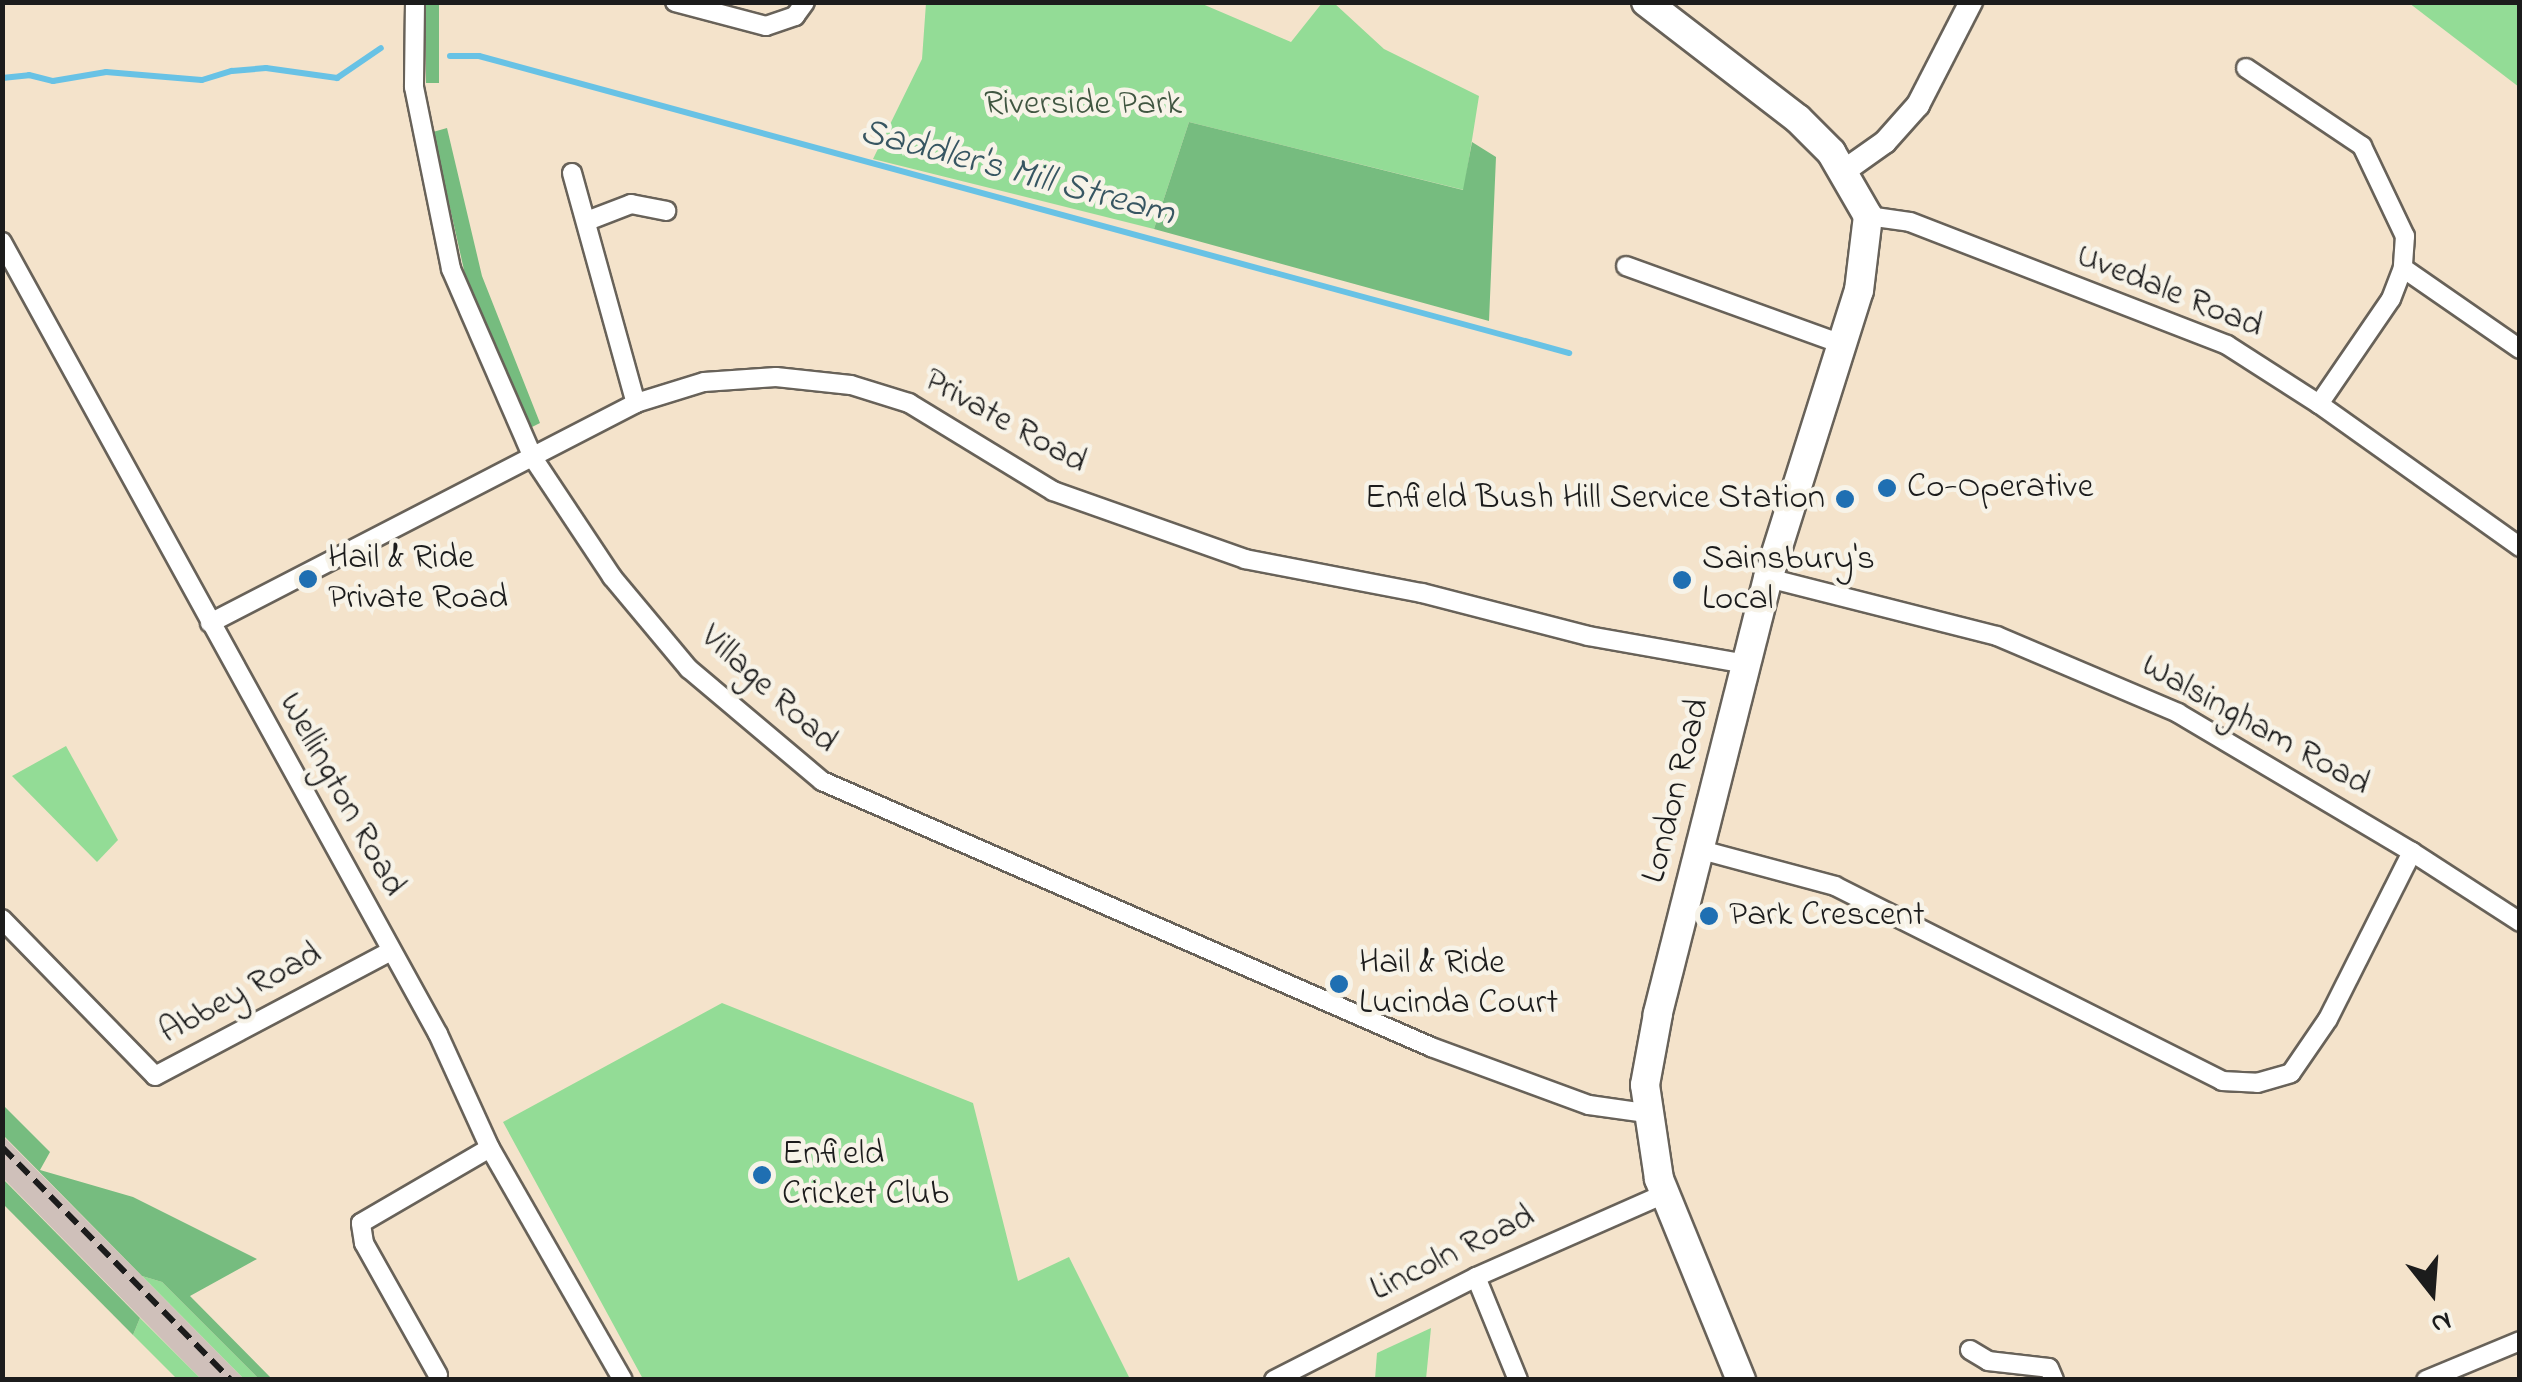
<!DOCTYPE html>
<html>
<head>
<meta charset="utf-8">
<style>
  body { margin:0 }
  #map { position:relative; width:2522px; height:1382px; overflow:hidden; background:#f4e3cb; font-family:"Indie Flower",sans-serif }
  div>[style] { position:absolute }
  .industrial>* { inset:0; background:#cfc0ba }
  .green>* { inset:0; background:#93dc96 }
  .forest>* { inset:0; background:#76bc7f; transform-origin:0 0 }
  .stream>* { height:6px; margin:-3px; padding:0 3px; transform-origin:3px; border-radius:3px; background:#68c2e5 }
  .roads { filter:drop-shadow(2px 0 #686259) drop-shadow(-2px 0 #686259) drop-shadow(0 2px #686259) drop-shadow(0 -2px #686259) }
  .minor>* { height:18px; margin:-9px; padding:0 9px; transform-origin:9px; border-radius:9px; background:#fff }
  .tertiary>* { height:22px; margin:-11px; padding:0 11px; transform-origin:11px; border-radius:11px; background:#fff }
  .primary>* { height:28px; margin:-14px; padding:0 14px; transform-origin:14px; border-radius:14px; background:#fff }
  .rail>* { height:6px; margin-top:-3px; transform-origin:0; background:repeating-linear-gradient(90deg,#1c1c1c 0 15px,transparent 0 23px) }
  .dots>* { width:28px; height:28px; translate:-50% -50%; box-sizing:border-box; border:5px solid #f7f3e8; border-radius:50% }
  span { translate:-50% -50%; white-space:nowrap; text-align:center; line-height:1.15; -webkit-text-stroke:9px #f7f3e8; paint-order:stroke }
  .park-label { font-size:35px; color:#405641 }
  .street-label { font-size:35px; color:#1c1c1c }
  .poi-label { font-size:35px; color:#1c1c1c }
  .left { translate:0 -50%; text-align:left }
  .right { translate:-100% -50%; text-align:right }
  .water-label { font-size:38px; color:#375662; font-style:italic }
  .frame { position:absolute; inset:0; border:5px solid #1c1c1c; pointer-events:none }
  .north { position:absolute; left:2382px; top:1242px; width:100px; height:100px; -webkit-text-stroke:8px #f7f3e8; paint-order:stroke; rotate:163deg; font-size:28px; font-weight:700; line-height:40px; text-align:center; color:#1c1c1c }
  .north::after { content:''; display:block; margin:auto; width:35px; height:45px; background:#1c1c1c; clip-path:polygon(50% 0,100% 100%,50% 72%,0 100%) }
</style>
</head>
<body>
<div id="map">
  <div class="industrial">
    <i style="clip-path:polygon(2px 1135px,244px 1379px,201px 1379px,3px 1178px)"></i>
  </div>
  <div class="green">
    <i style="clip-path:polygon(926px 3px,1200px 3px,1291px 42px,1322px 3px,1334px 3px,1384px 49px,1479px 96px,1464px 190px,1189px 122px,1154px 229px,873px 159px,922px 59px)"></i>
    <i style="clip-path:polygon(2409px 3px,2519px 3px,2519px 87px)"></i>
    <i style="clip-path:polygon(66px 746px,118px 840px,97px 862px,12px 776px)"></i>
    <i style="clip-path:polygon(722px 1003px,973px 1103px,1018px 1281px,1069px 1257px,1130px 1379px,643px 1379px,503px 1122px)"></i>
    <i style="clip-path:polygon(142px 1276px,162px 1282px,259px 1379px,244px 1379px)"></i>
    <i style="clip-path:polygon(140px 1318px,201px 1379px,177px 1379px,133px 1335px)"></i>
    <i style="clip-path:polygon(1431px 1328px,1426px 1379px,1375px 1379px,1377px 1353px)"></i>
  </div>
  <div class="forest">
    <i style="left:426px;top:3px;width:13px;height:80px"></i>
    <i style="clip-path:polygon(1189px 122px,1463px 190px,1472px 142px,1496px 157px,1489px 321px,1154px 229px)"></i>
    <i style="clip-path:polygon(447px 128px,482px 276px,540px 423px,526px 430px,466px 279px,433px 132px)"></i>
    <i style="clip-path:polygon(2px 1104px,50px 1152px,40px 1170px,133px 1197px,257px 1259px,190px 1296px,272px 1379px,259px 1379px,162px 1282px,142px 1276px,3px 1135px)"></i>
    <i style="clip-path:polygon(2px 1178px,140px 1318px,133px 1335px,3px 1204px)"></i>
  </div>
  <div class="stream">
    <i style="left:450px;top:56px;width:29px"></i>
    <i style="left:479px;top:56px;width:1130px;rotate:15.24deg"></i>
    <i style="left:2px;top:78px;width:27px;rotate:-6deg"></i>
    <i style="left:29px;top:75px;width:25px;rotate:14deg"></i>
    <i style="left:53px;top:81px;width:54px;rotate:-9.6deg"></i>
    <i style="left:106px;top:72px;width:96px;rotate:4.8deg"></i>
    <i style="left:202px;top:80px;width:31px;rotate:-17deg"></i>
    <i style="left:232px;top:71px;width:34px;rotate:-5deg"></i>
    <i style="left:266px;top:68px;width:72px;rotate:8deg"></i>
    <i style="left:337px;top:78px;width:53px;rotate:-34.3deg"></i>
  </div>
  <div class="roads">
    <div class="minor">
      <i style="left:415px;top:2px;width:85px;rotate:90.7deg"></i>
      <i style="left:414px;top:87px;width:186px;rotate:78.5deg"></i>
      <i style="left:451px;top:269px;width:206px;rotate:66.5deg"></i>
      <i style="left:533px;top:458px;width:143px;rotate:56.4deg"></i>
      <i style="left:612px;top:577px;width:120px;rotate:50.1deg"></i>
      <i style="left:689px;top:669px;width:174px;rotate:40.1deg"></i>
      <i style="left:822px;top:781px;width:665px;rotate:23.59deg"></i>
      <i style="left:1431px;top:1047px;width:168px;rotate:20.2deg"></i>
      <i style="left:1589px;top:1105px;width:58px;rotate:8deg"></i>
      <i style="left:675px;top:2px;width:94px;rotate:14.8deg"></i>
      <i style="left:766px;top:26px;width:31px;rotate:-19deg"></i>
      <i style="left:795px;top:16px;width:17px;rotate:-54deg"></i>
      <i style="left:2246px;top:68px;width:140px;rotate:33.9deg"></i>
      <i style="left:2362px;top:146px;width:100px;rotate:64.5deg"></i>
      <i style="left:2405px;top:236px;width:32px;rotate:94deg"></i>
      <i style="left:572px;top:173px;width:239px;rotate:74.5deg"></i>
      <i style="left:1868px;top:216px;width:42px;rotate:8.1deg"></i>
      <i style="left:1910px;top:222px;width:340px;rotate:21.2deg"></i>
      <i style="left:2227px;top:345px;width:109px;rotate:32.7deg"></i>
      <i style="left:2319px;top:404px;width:247px;rotate:35.4deg"></i>
      <i style="left:587px;top:221px;width:47px;rotate:-21.1deg"></i>
      <i style="left:631px;top:204px;width:36px;rotate:11deg"></i>
      <i style="left:2px;top:242px;width:904px;rotate:61.17deg"></i>
      <i style="left:438px;top:1034px;width:125px;rotate:65.5deg"></i>
      <i style="left:490px;top:1148px;width:267px;rotate:60.2deg"></i>
      <i style="left:1626px;top:266px;width:229px;rotate:19.9deg"></i>
      <i style="left:2319px;top:404px;width:127px;rotate:-55.6deg"></i>
      <i style="left:2391px;top:299px;width:33px;rotate:-69deg"></i>
      <i style="left:2403px;top:268px;width:142px;rotate:34.7deg"></i>
      <i style="left:1768px;top:578px;width:236px;rotate:14.2deg"></i>
      <i style="left:1997px;top:636px;width:197px;rotate:23deg"></i>
      <i style="left:2178px;top:713px;width:272px;rotate:30.7deg"></i>
      <i style="left:2412px;top:852px;width:129px;rotate:32.9deg"></i>
      <i style="left:210px;top:623px;width:479px;rotate:-27.3deg"></i>
      <i style="left:636px;top:403px;width:71px;rotate:-17.2deg"></i>
      <i style="left:704px;top:382px;width:72px;rotate:-4deg"></i>
      <i style="left:776px;top:377px;width:75px;rotate:6.1deg"></i>
      <i style="left:851px;top:385px;width:61px;rotate:17.2deg"></i>
      <i style="left:909px;top:403px;width:169px;rotate:31.4deg"></i>
      <i style="left:1053px;top:491px;width:204px;rotate:19.5deg"></i>
      <i style="left:1245px;top:559px;width:180px;rotate:10.9deg"></i>
      <i style="left:1422px;top:593px;width:171px;rotate:14.5deg"></i>
      <i style="left:1588px;top:636px;width:161px;rotate:10deg"></i>
      <i style="left:1701px;top:850px;width:139px;rotate:15deg"></i>
      <i style="left:1835px;top:886px;width:433px;rotate:26.7deg"></i>
      <i style="left:2222px;top:1081px;width:35px;rotate:3deg"></i>
      <i style="left:2257px;top:1083px;width:35px;rotate:-16deg"></i>
      <i style="left:2291px;top:1073px;width:65px;rotate:-55.6deg"></i>
      <i style="left:2328px;top:1019px;width:187px;rotate:-63.3deg"></i>
      <i style="left:2px;top:919px;width:219px;rotate:45.7deg"></i>
      <i style="left:155px;top:1076px;width:267px;rotate:-27.9deg"></i>
      <i style="left:1476px;top:1277px;width:111px;rotate:67.8deg"></i>
      <i style="left:1970px;top:1350px;width:21px;rotate:31deg"></i>
      <i style="left:1988px;top:1361px;width:61px;rotate:6.5deg"></i>
      <i style="left:2049px;top:1368px;width:13px;rotate:67deg"></i>
      <i style="left:438px;top:1375px;width:151px;rotate:-119.3deg"></i>
      <i style="left:364px;top:1243px;width:20px;rotate:-99deg"></i>
      <i style="left:361px;top:1223px;width:149px;rotate:-30.2deg"></i>
      <i style="left:1274px;top:1380px;width:227px;rotate:-27deg"></i>
      <i style="left:1476px;top:1277px;width:206px;rotate:-23.8deg"></i>
      <i style="left:2426px;top:1380px;width:102px;rotate:-22.5deg"></i>
    </div>
    <div class="tertiary">
      <i style="left:1844px;top:171px;width:50px;rotate:-35.3deg"></i>
      <i style="left:1885px;top:142px;width:50px;rotate:-48.3deg"></i>
      <i style="left:1918px;top:105px;width:116px;rotate:-62.8deg"></i>
    </div>
    <div class="primary">
      <i style="left:1646px;top:2px;width:192px;rotate:37.6deg"></i>
      <i style="left:1798px;top:119px;width:47px;rotate:45deg"></i>
      <i style="left:1831px;top:152px;width:74px;rotate:60deg"></i>
      <i style="left:1868px;top:216px;width:75px;rotate:96.9deg"></i>
      <i style="left:1859px;top:290px;width:302px;rotate:107.5deg"></i>
      <i style="left:1768px;top:578px;width:450px;rotate:104.2deg"></i>
      <i style="left:1658px;top:1014px;width:72px;rotate:100.4deg"></i>
      <i style="left:1645px;top:1085px;width:95px;rotate:81.5deg"></i>
      <i style="left:1659px;top:1179px;width:217px;rotate:67.8deg"></i>
    </div>
  </div>
  <div class="rail">
    <i style="left:2px;top:1147px;width:327px;rotate:45.5deg"></i>
  </div>
  <div class="dots">
    <i style="left:1887px;top:488px;background:#1f6fb2"></i>
    <i style="left:1845px;top:499px;background:#1f6fb2"></i>
    <i style="left:308px;top:579px;background:#1f6fb2"></i>
    <i style="left:1682px;top:580px;background:#1f6fb2"></i>
    <i style="left:1709px;top:916px;background:#1f6fb2"></i>
    <i style="left:1339px;top:984px;background:#1f6fb2"></i>
    <i style="left:762px;top:1175px;background:#1f6fb2"></i>
  </div>
  <div class="park-label">
    <span style="left:1083px;top:105px">Riverside Park</span>
  </div>
  <div class="street-label">
    <span style="left:2169px;top:292px;rotate:22deg">Uvedale Road</span>
    <span style="left:1005px;top:422px;rotate:29deg">Private Road</span>
    <span style="left:768px;top:690px;rotate:42deg">Village Road</span>
    <span style="left:2255px;top:726px;rotate:29deg">Walsingham Road</span>
    <span style="left:1677px;top:791px;rotate:-76deg">London Road</span>
    <span style="left:341px;top:795px;rotate:61deg">Wellington Road</span>
    <span style="left:241px;top:994px;rotate:-28deg">Abbey Road</span>
    <span style="left:1453px;top:1254px;rotate:-26deg">Lincoln Road</span>
  </div>
  <div class="poi-label">
    <span class="left" style="left:1907px;top:488px">Co-Operative</span>
    <span class="right" style="left:1825px;top:499px">Enfield Bush Hill Service Station</span>
    <span class="left" style="left:328px;top:579px">Hail &amp; Ride<br>Private Road</span>
    <span class="left" style="left:1702px;top:580px">Sainsbury's<br>Local</span>
    <span class="left" style="left:1729px;top:916px">Park Crescent</span>
    <span class="left" style="left:1359px;top:984px">Hail &amp; Ride<br>Lucinda Court</span>
    <span class="left" style="left:782px;top:1175px">Enfield<br>Cricket Club</span>
  </div>
  <div class="water-label">
    <span style="left:1017px;top:174px;rotate:15deg">Saddler's Mill Stream</span>
  </div>
  <div class="frame"></div>
  <div class="north">N</div>
</div>
</body>
</html>
